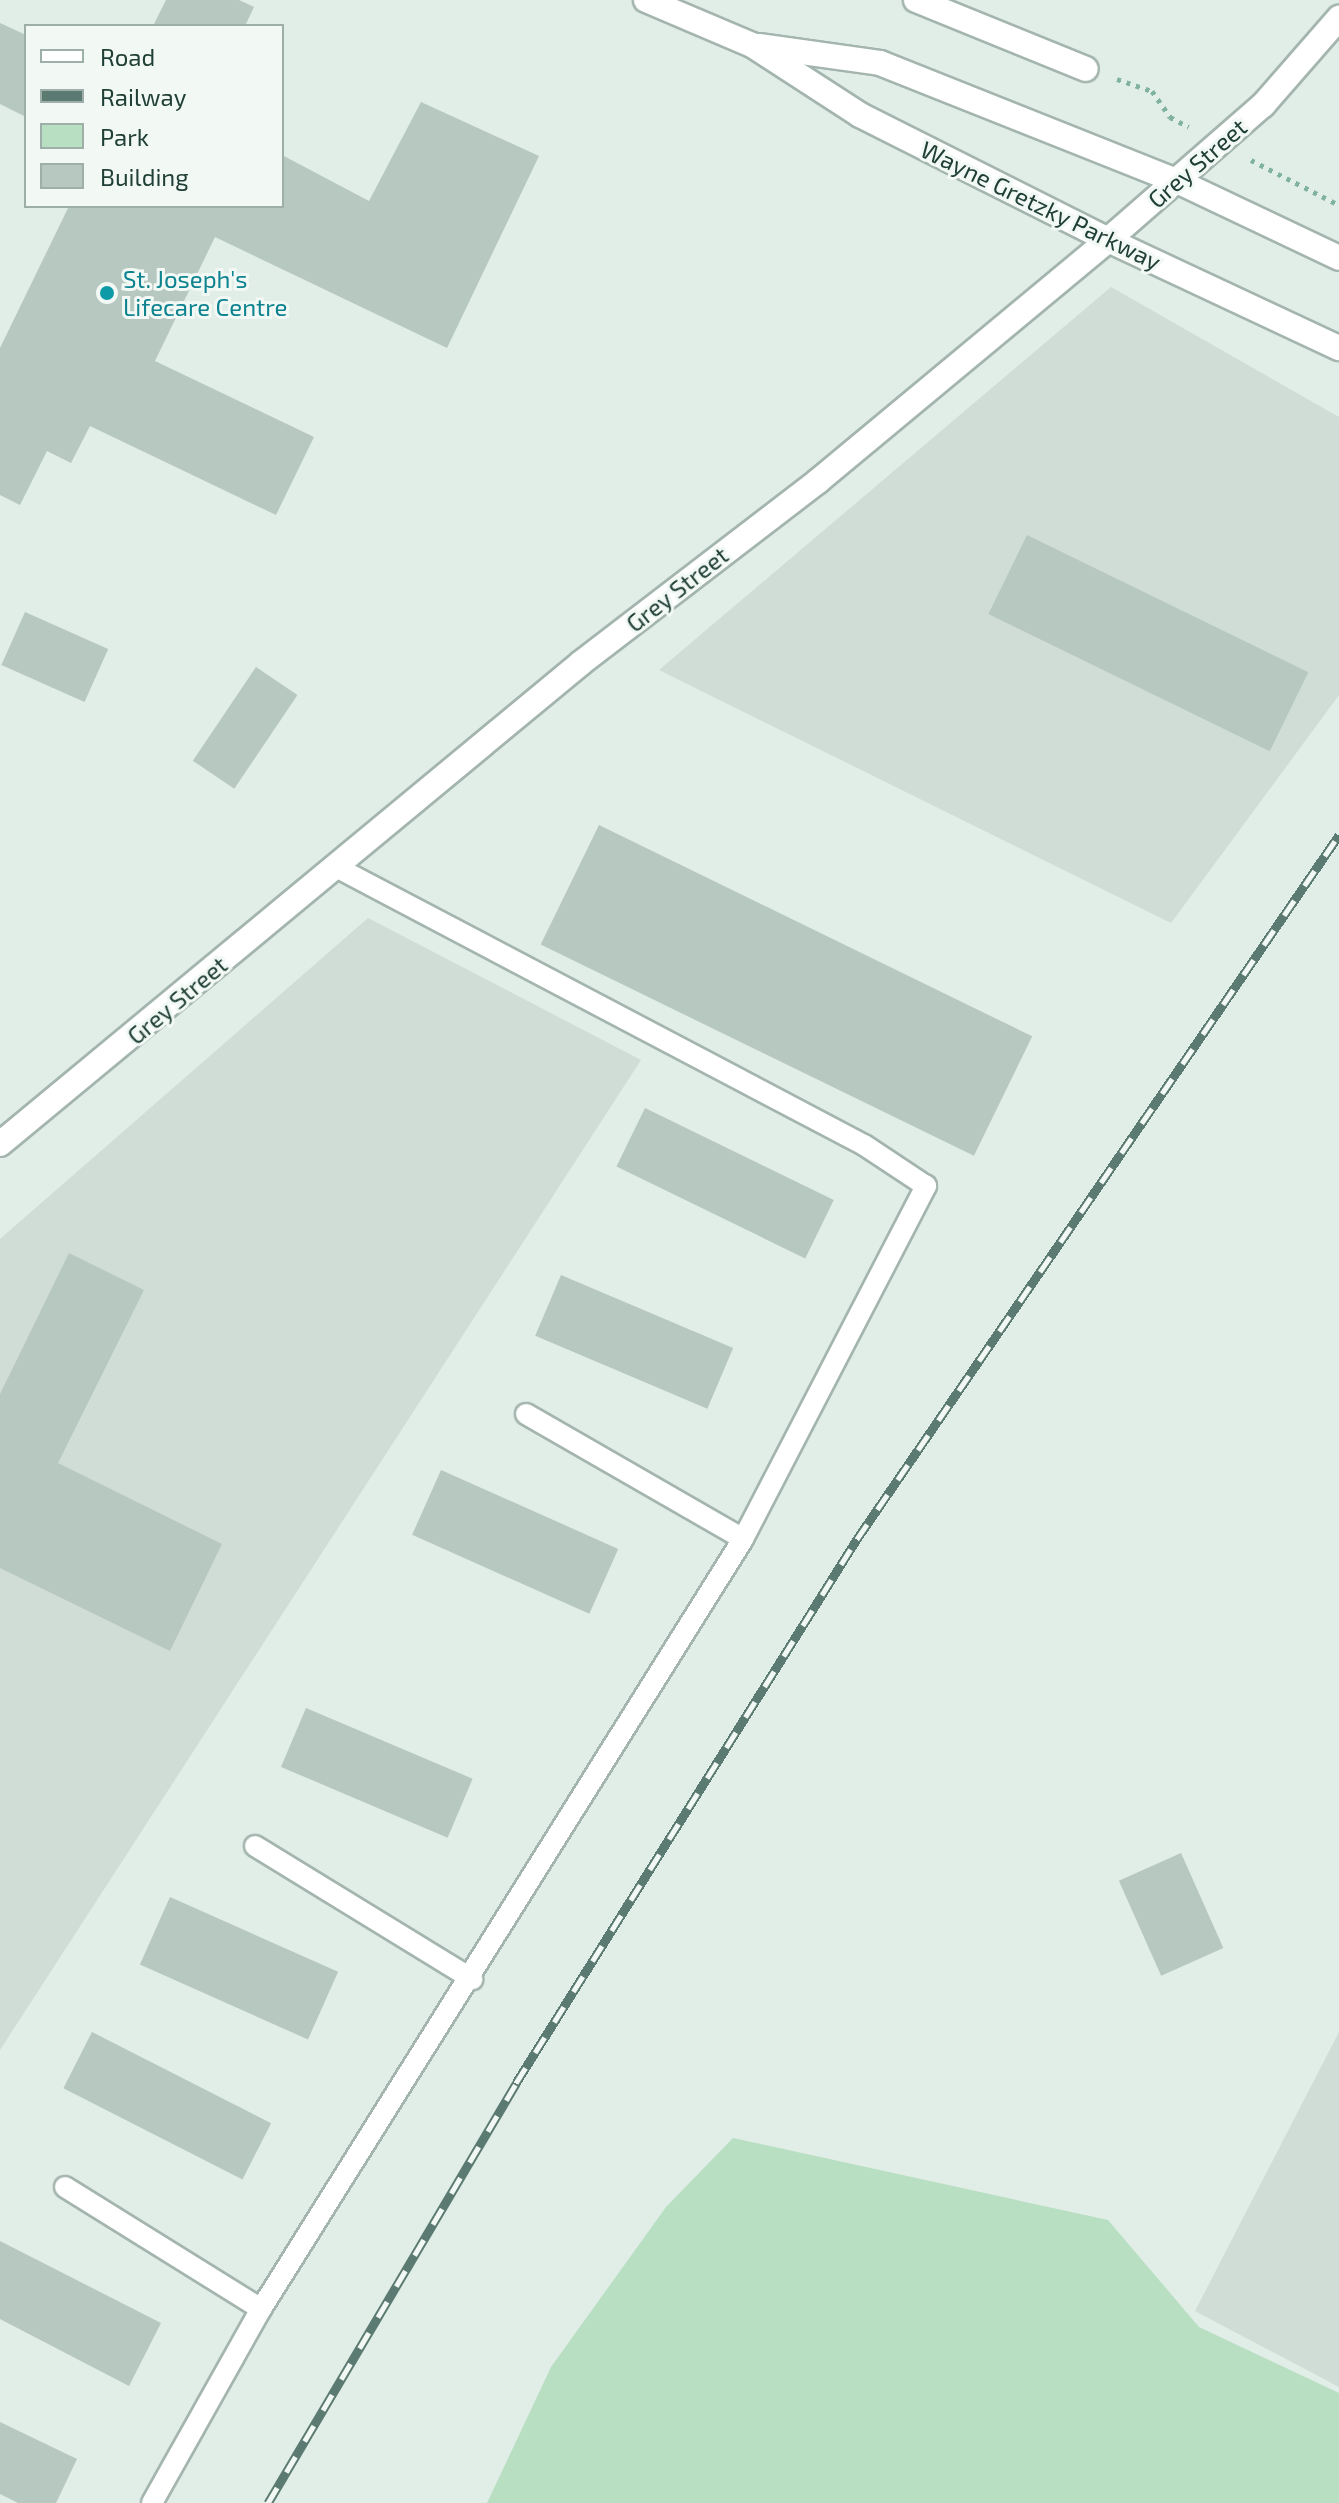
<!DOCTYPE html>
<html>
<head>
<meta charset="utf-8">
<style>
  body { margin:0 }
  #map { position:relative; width:1339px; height:2503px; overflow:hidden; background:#e1ede7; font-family:"Exo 2",sans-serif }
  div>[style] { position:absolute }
  .built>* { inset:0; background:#cfddd6 }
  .green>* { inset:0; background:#b9dfc3 }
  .building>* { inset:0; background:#b7c8c0; transform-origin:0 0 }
  .path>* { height:5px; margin-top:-2.5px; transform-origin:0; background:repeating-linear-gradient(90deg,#80b2a2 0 4px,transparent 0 10px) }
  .roads { filter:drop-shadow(2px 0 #a3b5ae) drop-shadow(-2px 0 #a3b5ae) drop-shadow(0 2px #a3b5ae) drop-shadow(0 -2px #a3b5ae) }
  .lane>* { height:20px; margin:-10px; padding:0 10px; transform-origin:10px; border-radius:10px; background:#fff }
  .street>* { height:24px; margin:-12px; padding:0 12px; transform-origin:12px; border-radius:12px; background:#fff }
  .secondary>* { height:24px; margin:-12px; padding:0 12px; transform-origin:12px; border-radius:12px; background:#fff }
  .rail>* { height:9px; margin-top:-4.5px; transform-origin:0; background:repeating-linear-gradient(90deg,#f2f9f5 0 18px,#5b7a71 0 36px); box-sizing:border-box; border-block:2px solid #5b7a71 }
  .dots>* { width:22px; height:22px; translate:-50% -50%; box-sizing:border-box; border:4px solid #f2f9f5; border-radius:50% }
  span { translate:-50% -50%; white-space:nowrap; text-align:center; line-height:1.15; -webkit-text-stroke:6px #f2f9f5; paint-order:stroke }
  .street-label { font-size:24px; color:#203f36 }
  .culture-label { font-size:24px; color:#0d838f }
  .left { translate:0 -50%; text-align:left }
  .legend { position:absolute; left:24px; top:24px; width:260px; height:184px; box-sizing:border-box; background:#f2f9f5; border:2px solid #9eafa9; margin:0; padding:10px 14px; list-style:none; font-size:24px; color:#203f36 }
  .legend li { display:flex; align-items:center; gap:16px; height:40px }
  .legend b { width:40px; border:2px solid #9eafa9 }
</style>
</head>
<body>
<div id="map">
  <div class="built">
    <i style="clip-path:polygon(1111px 287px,1339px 417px,1339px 695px,1171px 923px,659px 670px)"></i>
    <i style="clip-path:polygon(368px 918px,641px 1060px,0 2050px,0 1239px)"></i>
    <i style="clip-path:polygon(1339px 2032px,1339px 2387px,1195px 2311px)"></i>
  </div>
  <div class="green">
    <i style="clip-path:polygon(733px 2138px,1108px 2220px,1199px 2327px,1339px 2393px,1339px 2503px,487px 2503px,551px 2367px,666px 2207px)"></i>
  </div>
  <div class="building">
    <i style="clip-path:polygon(166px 0,239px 0,254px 7px,245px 26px,153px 26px)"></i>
    <i style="clip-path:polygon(0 23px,26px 35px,26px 117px,0 104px)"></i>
    <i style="clip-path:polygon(421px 102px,539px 156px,447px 348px,215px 237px,155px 361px,314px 437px,276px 515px,90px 426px,71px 463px,47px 451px,20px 505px,0 495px,0 348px,69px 206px,282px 206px,282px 155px,369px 201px)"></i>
    <i style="left:1027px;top:535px;width:313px;height:88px;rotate:26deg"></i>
    <i style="left:25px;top:612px;width:91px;height:58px;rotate:24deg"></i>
    <i style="left:256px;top:667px;width:50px;height:113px;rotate:34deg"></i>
    <i style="left:599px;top:825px;width:482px;height:133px;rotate:26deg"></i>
    <i style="left:645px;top:1108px;width:210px;height:65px;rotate:26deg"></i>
    <i style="clip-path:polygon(69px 1253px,144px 1290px,58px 1463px,222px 1544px,170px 1651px,0 1568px,0 1394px)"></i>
    <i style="left:561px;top:1275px;width:187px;height:66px;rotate:23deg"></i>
    <i style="left:441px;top:1470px;width:194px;height:71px;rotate:24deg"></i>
    <i style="left:306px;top:1708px;width:181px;height:64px;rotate:23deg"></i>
    <i style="left:1181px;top:1853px;width:104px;height:68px;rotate:66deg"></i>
    <i style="left:170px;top:1897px;width:184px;height:74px;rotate:24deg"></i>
    <i style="left:92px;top:2032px;width:201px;height:63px;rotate:27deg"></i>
    <i style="clip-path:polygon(0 2241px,161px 2323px,129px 2386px,0 2319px)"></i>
    <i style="clip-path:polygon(0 2422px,77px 2459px,56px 2503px,18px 2503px,0 2494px)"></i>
  </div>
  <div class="path">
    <i style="left:1117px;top:79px;width:37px;rotate:19deg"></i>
    <i style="left:1152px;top:91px;width:32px;rotate:55deg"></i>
    <i style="left:1170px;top:117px;width:21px;rotate:28deg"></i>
    <i style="left:1251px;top:160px;width:99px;rotate:27.1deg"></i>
  </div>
  <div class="roads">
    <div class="lane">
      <i style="left:526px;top:1414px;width:250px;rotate:29.9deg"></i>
      <i style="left:255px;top:1846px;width:255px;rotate:31.5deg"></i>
      <i style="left:65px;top:2187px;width:231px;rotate:31.9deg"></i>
      <i style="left:152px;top:2503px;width:223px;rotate:-60.7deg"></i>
      <i style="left:261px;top:2309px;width:908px;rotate:-57.95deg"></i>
      <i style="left:743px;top:1539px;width:398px;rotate:-62.6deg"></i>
      <i style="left:926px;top:1186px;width:74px;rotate:-146.5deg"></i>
      <i style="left:864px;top:1145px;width:594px;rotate:-152.23deg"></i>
    </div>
    <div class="street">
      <i style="left:916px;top:0;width:183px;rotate:22.1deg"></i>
    </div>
    <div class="secondary">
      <i style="left:646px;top:0;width:115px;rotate:23deg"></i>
      <i style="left:752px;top:45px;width:129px;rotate:32.9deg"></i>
      <i style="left:860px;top:115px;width:278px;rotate:26.7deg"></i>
      <i style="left:1108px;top:240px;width:255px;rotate:25.1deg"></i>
      <i style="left:759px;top:46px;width:122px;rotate:8deg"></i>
      <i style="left:880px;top:63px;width:320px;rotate:21.7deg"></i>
      <i style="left:1177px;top:181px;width:179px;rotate:25.4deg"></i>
      <i style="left:0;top:1144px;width:754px;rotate:-39.62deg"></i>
      <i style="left:581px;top:663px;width:299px;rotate:-37.5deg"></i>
      <i style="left:818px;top:481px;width:377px;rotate:-39.7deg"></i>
      <i style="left:1108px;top:240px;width:206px;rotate:-41.1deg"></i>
      <i style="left:1263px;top:105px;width:116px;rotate:-48.9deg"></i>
    </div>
  </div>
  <div class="rail">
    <i style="left:268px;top:2503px;width:488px;rotate:-59.4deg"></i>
    <i style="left:516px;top:2083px;width:642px;rotate:-57.92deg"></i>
    <i style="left:857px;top:1539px;width:853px;rotate:-55.6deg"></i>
  </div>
  <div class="dots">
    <i style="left:107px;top:293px;background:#0f9aa8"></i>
  </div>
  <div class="street-label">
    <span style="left:1197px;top:163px;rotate:-41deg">Grey Street</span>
    <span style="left:1041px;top:205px;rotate:26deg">Wayne Gretzky Parkway</span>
    <span style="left:677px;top:589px;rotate:-38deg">Grey Street</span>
    <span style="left:177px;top:1000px;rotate:-40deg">Grey Street</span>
  </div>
  <div class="culture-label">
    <span class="left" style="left:123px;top:293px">St. Joseph's<br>Lifecare Centre</span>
  </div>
  <ul class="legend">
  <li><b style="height:10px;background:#fff"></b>Road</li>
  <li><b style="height:10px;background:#5b7a71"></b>Railway</li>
  <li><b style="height:22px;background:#b9dfc3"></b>Park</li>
  <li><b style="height:22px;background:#b7c8c0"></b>Building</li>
  </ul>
</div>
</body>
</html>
